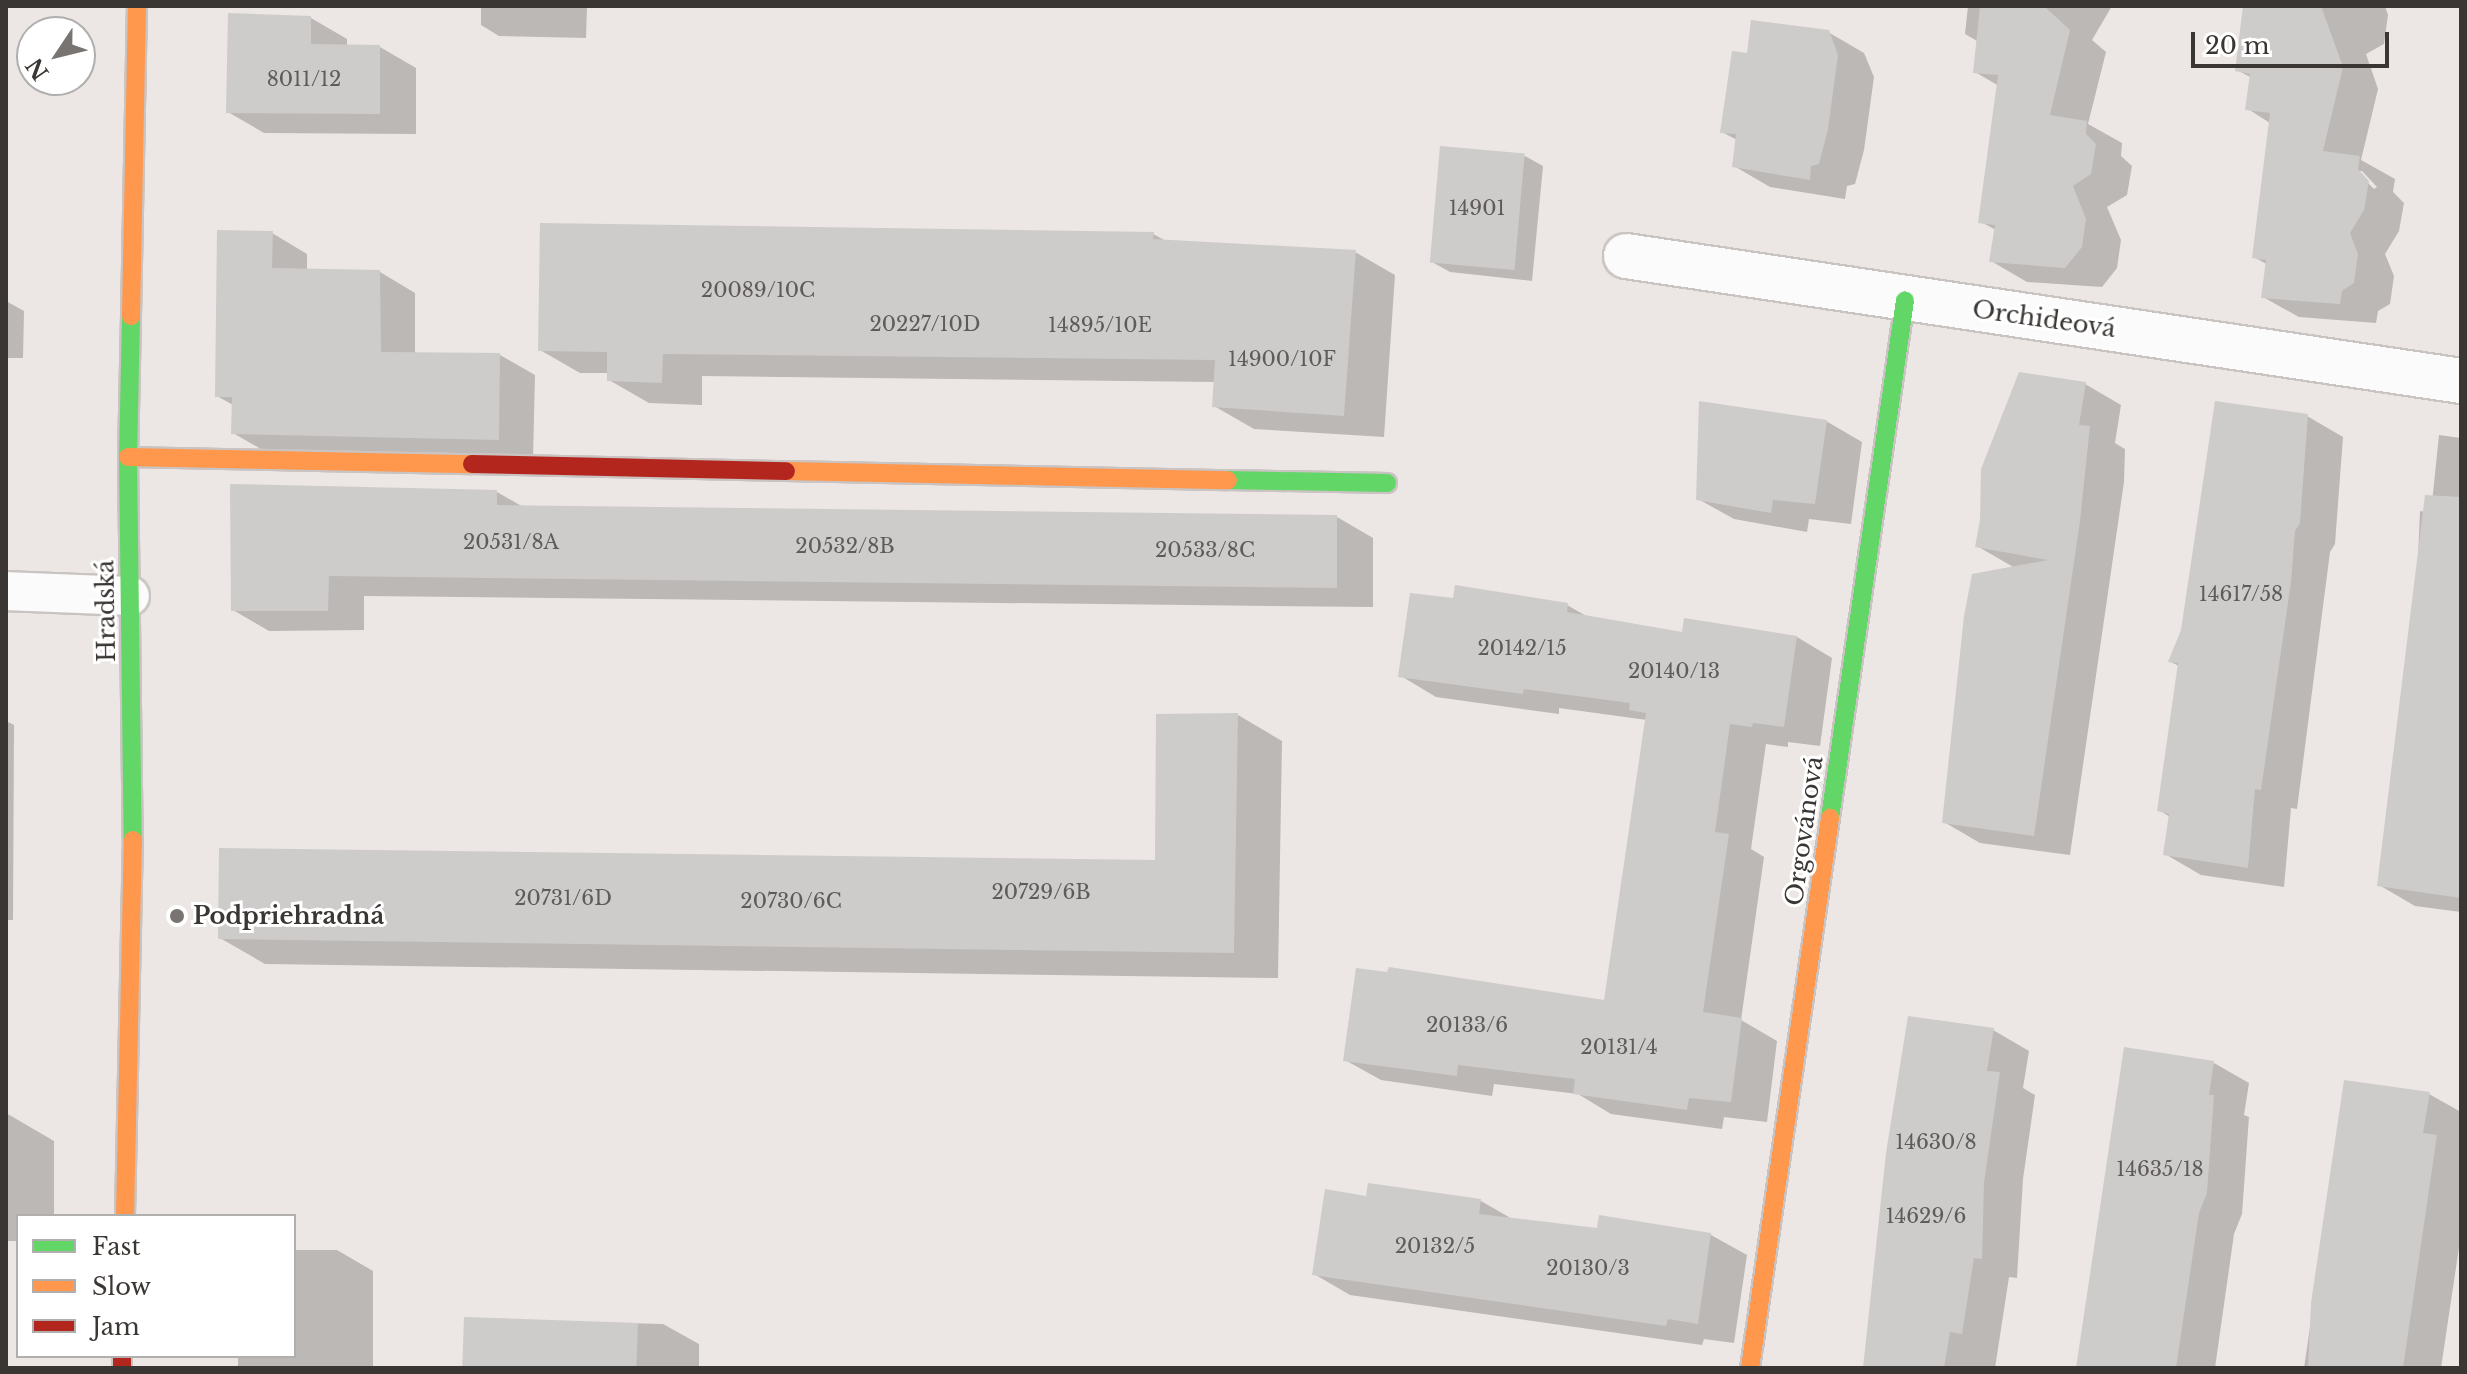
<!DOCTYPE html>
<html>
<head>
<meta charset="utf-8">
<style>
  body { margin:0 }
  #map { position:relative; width:2467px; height:1374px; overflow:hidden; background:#ece6e4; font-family:"Libre Baskerville",serif }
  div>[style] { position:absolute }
  .shadow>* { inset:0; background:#0003 }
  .building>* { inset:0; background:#cecbcb; transform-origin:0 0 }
  .roads { filter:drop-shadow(2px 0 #c9c4c2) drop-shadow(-2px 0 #c9c4c2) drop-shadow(0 2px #c9c4c2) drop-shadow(0 -2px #c9c4c2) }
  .lane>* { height:38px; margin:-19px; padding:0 19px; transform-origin:19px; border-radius:19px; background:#fcfbfb }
  .street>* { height:44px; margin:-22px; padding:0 22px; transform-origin:22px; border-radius:22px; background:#fcfbfb }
  .fast>* { height:18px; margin:-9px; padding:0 9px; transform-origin:9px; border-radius:9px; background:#63d668 }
  .slow>* { height:18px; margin:-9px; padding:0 9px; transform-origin:9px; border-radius:9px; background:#ff974d }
  .jam>* { height:18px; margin:-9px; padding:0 9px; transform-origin:9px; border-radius:9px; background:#b3261e }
  .dots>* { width:22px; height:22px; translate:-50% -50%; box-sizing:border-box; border:4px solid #fff; border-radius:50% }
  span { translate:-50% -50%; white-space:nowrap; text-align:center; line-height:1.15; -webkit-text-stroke:6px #fff; paint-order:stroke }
  .number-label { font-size:20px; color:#5f5b5a }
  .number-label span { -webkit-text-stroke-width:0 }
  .street-label { font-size:24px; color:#3a3634 }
  .poi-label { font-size:24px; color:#3a3634; font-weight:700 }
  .left { translate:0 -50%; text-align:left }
  .frame { position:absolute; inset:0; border:8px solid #3a3634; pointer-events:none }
  .legend { position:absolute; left:16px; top:1214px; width:280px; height:144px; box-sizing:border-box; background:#fff; border:2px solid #b0afae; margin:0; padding:10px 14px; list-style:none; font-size:24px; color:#3a3634 }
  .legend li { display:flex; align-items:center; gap:16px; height:40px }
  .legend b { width:40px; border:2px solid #b0afae }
  .north { position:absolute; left:16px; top:16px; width:80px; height:80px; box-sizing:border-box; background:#fff; border:2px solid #b0afae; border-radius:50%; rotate:235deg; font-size:22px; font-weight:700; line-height:32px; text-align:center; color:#3a3634 }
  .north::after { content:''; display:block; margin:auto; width:28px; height:36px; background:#787472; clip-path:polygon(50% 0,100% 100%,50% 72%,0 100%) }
  .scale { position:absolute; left:2191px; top:32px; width:198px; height:36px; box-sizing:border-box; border:4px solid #3a3634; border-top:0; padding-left:10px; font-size:24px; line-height:28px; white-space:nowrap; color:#3a3634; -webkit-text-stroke:6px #fff; paint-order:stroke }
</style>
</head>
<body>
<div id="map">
  <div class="shadow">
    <i style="clip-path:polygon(481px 6px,587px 6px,586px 38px,499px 36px,481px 25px)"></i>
    <i style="clip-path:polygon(1968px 6px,2112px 6px,2092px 40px,2106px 52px,2088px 124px,2122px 143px,2121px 156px,2132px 166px,2127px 195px,2107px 207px,2121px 240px,2117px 268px,2102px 287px,2027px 282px,1991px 261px,1996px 230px,1981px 222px,1999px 86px,1975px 72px,1979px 42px,1965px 34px)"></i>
    <i style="clip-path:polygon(evenodd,2245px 6px,2385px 6px,2388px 15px,2384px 44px,2366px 54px,2378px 89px,2361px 160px,2395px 179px,2393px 192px,2404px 203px,2399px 231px,2385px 254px,2394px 276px,2390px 304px,2378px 311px,2376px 323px,2299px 317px,2263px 297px,2268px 265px,2254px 257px,2270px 123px,2248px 109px,2252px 78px,2237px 70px,2245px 6px,2356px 171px,2362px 171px,2377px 187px,2374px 189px,2356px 171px)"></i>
    <i style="clip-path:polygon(311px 18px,347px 39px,347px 47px,380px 47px,416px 68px,416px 134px,264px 133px,228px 112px)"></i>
    <i style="clip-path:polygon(1828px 32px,1864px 53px,1874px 77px,1864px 150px,1855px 184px,1847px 186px,1845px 199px,1770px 187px,1734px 166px,1737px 140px,1722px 132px)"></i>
    <i style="clip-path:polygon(1525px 156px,1543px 166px,1532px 281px,1450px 272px,1432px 262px)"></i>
    <i style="clip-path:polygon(272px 233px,307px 254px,307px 270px,380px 272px,415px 293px,415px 354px,500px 355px,535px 375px,533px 459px,268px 453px,233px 433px,233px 405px,217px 396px)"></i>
    <i style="clip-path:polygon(1153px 234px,1168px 242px,1355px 252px,1395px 275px,1384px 437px,1254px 429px,1214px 406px,1216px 382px,702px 376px,702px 405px,649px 403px,609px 380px,609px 373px,580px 373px,540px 350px)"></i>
    <i style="clip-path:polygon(6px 301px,24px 311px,23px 358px,6px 358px)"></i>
    <i style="clip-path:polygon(2085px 384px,2121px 405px,2115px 443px,2125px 449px,2124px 482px,2070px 855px,1980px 843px,1944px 822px,2015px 568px,1977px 546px,1982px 521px)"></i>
    <i style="clip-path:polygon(2307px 416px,2343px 437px,2335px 544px,2330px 552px,2297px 809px,2291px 808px,2284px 887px,2201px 875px,2165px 854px,2170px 817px,2159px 810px,2179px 666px,2171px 662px,2183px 631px)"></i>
    <i style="clip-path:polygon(1826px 421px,1862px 442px,1851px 524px,1809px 519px,1807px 532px,1734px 519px,1698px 499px)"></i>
    <i style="clip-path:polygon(2439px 435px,2461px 438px,2461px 912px,2415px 906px,2379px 885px,2417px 584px,2420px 511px,2431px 513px)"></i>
    <i style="clip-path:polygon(497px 492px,525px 508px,1337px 517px,1373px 538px,1373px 607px,364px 596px,364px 630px,269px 631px,233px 610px)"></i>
    <i style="clip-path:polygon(1455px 600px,1567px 605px,1588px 617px,1684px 634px,1797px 637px,1832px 658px,1820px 746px,1788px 742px,1788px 747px,1766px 744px,1751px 849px,1764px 857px,1741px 1020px,1777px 1041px,1767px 1122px,1724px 1117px,1722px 1129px,1611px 1114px,1578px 1094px,1494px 1084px,1492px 1096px,1381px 1080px,1345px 1060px,1606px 1003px,1647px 720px,1559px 708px,1559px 714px,1436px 697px,1401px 676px)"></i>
    <i style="clip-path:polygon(1238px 715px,1282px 741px,1278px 978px,265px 964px,220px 938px,1157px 862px)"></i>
    <i style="clip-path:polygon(6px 721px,14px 725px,13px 920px,6px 920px)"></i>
    <i style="clip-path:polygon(1993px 1030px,2029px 1051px,2023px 1088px,2035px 1095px,2023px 1179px,2017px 1278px,2009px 1277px,1995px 1368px,1864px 1368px)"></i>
    <i style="clip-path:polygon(2214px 1063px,2249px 1083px,2244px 1115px,2249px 1117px,2242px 1214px,2234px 1234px,2215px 1368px,2078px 1368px)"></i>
    <i style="clip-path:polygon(2346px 1082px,2429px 1094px,2461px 1112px,2461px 1234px,2441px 1368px,2304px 1368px)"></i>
    <i style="clip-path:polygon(6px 1113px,54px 1141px,54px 1216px,18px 1216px,18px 1241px,6px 1241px)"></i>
    <i style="clip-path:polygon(1368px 1198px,1481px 1201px,1514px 1220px,1599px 1230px,1711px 1235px,1747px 1255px,1734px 1343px,1704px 1339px,1702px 1345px,1350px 1295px,1314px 1274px)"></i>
    <i style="clip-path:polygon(294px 1250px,337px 1250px,373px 1271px,373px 1368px,238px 1368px,238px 1356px,294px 1356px)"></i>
    <i style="clip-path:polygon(466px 1319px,663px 1324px,699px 1344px,699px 1368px,465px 1368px)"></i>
  </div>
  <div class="building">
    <i style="clip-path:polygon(1980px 6px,2044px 6px,2070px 30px,2050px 115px,2087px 121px,2086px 134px,2096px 144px,2091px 174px,2073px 186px,2086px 219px,2082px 247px,2065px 268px,1989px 262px,1995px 225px,1978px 223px,1998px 75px,1973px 73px)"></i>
    <i style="clip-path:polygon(2243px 6px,2321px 6px,2343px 67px,2323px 151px,2360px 156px,2358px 169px,2369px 181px,2364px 210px,2350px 233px,2358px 254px,2354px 283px,2342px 291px,2340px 304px,2261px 298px,2266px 260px,2252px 258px,2270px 113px,2245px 110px,2250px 74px,2235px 71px)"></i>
    <i style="clip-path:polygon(228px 13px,311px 16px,311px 44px,380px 45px,380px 114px,226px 113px)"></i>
    <i style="clip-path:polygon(1751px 20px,1829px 30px,1838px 55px,1828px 129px,1819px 164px,1811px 166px,1810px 180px,1732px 167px,1736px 134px,1720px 133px,1732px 51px,1747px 53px)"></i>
    <i style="left:1440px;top:146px;width:85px;height:117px;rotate:5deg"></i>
    <i style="clip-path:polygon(540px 223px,1154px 232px,1153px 239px,1356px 250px,1344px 416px,1212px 407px,1215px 360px,663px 354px,662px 383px,607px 381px,607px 352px,538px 351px)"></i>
    <i style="clip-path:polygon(217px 230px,273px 231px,272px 268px,380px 270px,381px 352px,500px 353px,499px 440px,231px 434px,232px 397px,215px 397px)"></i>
    <i style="clip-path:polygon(2019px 372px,2086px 382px,2079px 425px,2090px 426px,2080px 521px,2034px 836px,1942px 823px,1964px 616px,1972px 574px,2048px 560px,1975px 547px,1980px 520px,1981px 469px)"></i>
    <i style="clip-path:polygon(1699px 401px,1827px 420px,1815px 504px,1773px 500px,1771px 513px,1696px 500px)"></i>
    <i style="clip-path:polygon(2215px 401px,2308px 414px,2300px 523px,2295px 531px,2291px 582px,2261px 790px,2255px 789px,2248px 868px,2163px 855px,2169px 814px,2157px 811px,2178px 663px,2168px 662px,2181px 630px)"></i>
    <i style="clip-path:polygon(230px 484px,497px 490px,497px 505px,1337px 515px,1337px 588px,329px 576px,328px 611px,231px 611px)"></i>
    <i style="clip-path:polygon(2425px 495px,2461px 497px,2461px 898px,2377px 886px)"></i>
    <i style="clip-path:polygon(1455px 585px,1568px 603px,1567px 612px,1682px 632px,1684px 618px,1797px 636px,1784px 727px,1753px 723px,1752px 727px,1730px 724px,1715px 832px,1729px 834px,1703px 1012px,1742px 1018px,1731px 1102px,1689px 1098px,1687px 1110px,1573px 1094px,1575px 1079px,1458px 1065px,1457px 1076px,1343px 1061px,1356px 968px,1387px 972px,1389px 967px,1604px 1000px,1646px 713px,1629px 710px,1630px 703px,1524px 689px,1523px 694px,1398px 677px,1410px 593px,1453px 598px)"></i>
    <i style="clip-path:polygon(1238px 713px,1234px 953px,218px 939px,219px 848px,1155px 860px,1156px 714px)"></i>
    <i style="clip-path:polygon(1908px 1016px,1994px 1028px,1987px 1071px,2000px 1072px,1984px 1183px,1982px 1259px,1974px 1258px,1962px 1334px,1950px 1332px,1944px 1368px,1863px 1368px,1886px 1153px)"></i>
    <i style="clip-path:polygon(2124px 1047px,2214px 1061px,2209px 1095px,2214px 1095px,2207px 1193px,2199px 1213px,2176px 1368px,2076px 1368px)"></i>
    <i style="clip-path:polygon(2344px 1080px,2430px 1092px,2423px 1133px,2437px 1135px,2403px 1368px,2308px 1368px,2311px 1303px)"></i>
    <i style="clip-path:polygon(1368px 1183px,1481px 1199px,1479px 1214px,1597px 1228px,1599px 1215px,1711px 1233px,1698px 1324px,1668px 1319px,1666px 1326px,1312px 1275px,1325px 1189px,1366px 1196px)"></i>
    <i style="left:464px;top:1317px;width:174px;height:51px;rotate:2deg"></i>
  </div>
  <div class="roads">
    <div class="lane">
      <i style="left:6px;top:591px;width:124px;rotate:2.3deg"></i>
    </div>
    <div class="street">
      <i style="left:1626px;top:256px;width:844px;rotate:8.51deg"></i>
    </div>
    <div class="fast">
      <i style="left:131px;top:316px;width:141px;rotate:91.2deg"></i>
      <i style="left:128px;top:457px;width:383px;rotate:89.3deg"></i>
      <i style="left:1228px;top:480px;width:159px;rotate:1.1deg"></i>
      <i style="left:1830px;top:818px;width:523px;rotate:-81.76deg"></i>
    </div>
    <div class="slow">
      <i style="left:131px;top:316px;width:310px;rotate:-88.9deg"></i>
      <i style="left:128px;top:457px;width:344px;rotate:1.2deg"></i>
      <i style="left:786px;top:471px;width:442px;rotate:1.2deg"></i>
      <i style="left:125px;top:1216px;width:376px;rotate:-88.8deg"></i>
      <i style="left:1750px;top:1368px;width:556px;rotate:-81.72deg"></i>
    </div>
    <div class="jam">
      <i style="left:472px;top:464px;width:314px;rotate:1.3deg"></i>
      <i style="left:122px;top:1356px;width:12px;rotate:90deg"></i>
    </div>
  </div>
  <div class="dots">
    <i style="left:177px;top:916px;background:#787472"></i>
  </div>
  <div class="number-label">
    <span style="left:304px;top:79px">8011/12</span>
    <span style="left:1477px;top:208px">14901</span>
    <span style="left:758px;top:290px">20089/10C</span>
    <span style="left:925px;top:324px">20227/10D</span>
    <span style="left:1100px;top:325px">14895/10E</span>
    <span style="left:1282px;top:359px">14900/10F</span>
    <span style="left:511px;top:542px">20531/8A</span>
    <span style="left:845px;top:546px">20532/8B</span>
    <span style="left:1205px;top:550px">20533/8C</span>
    <span style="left:2241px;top:594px">14617/58</span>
    <span style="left:1522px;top:648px">20142/15</span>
    <span style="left:1674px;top:671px">20140/13</span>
    <span style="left:1041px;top:892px">20729/6B</span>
    <span style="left:563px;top:898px">20731/6D</span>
    <span style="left:791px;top:901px">20730/6C</span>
    <span style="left:1467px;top:1025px">20133/6</span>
    <span style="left:1619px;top:1047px">20131/4</span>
    <span style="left:1936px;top:1142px">14630/8</span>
    <span style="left:2160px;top:1169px">14635/18</span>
    <span style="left:1926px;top:1216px">14629/6</span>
    <span style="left:1435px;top:1246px">20132/5</span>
    <span style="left:1588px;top:1268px">20130/3</span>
  </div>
  <div class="street-label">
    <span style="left:2044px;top:319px;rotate:8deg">Orchideová</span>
    <span style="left:106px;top:611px;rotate:-91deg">Hradská</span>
    <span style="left:1804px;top:831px;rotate:-82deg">Orgovánová</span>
  </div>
  <div class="poi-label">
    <span class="left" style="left:193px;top:916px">Podpriehradná</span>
  </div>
  <div class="frame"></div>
  <ul class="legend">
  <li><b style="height:10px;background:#63d668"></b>Fast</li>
  <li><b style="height:10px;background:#ff974d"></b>Slow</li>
  <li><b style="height:10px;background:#b3261e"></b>Jam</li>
  </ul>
  <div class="north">N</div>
  <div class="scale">20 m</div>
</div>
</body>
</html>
